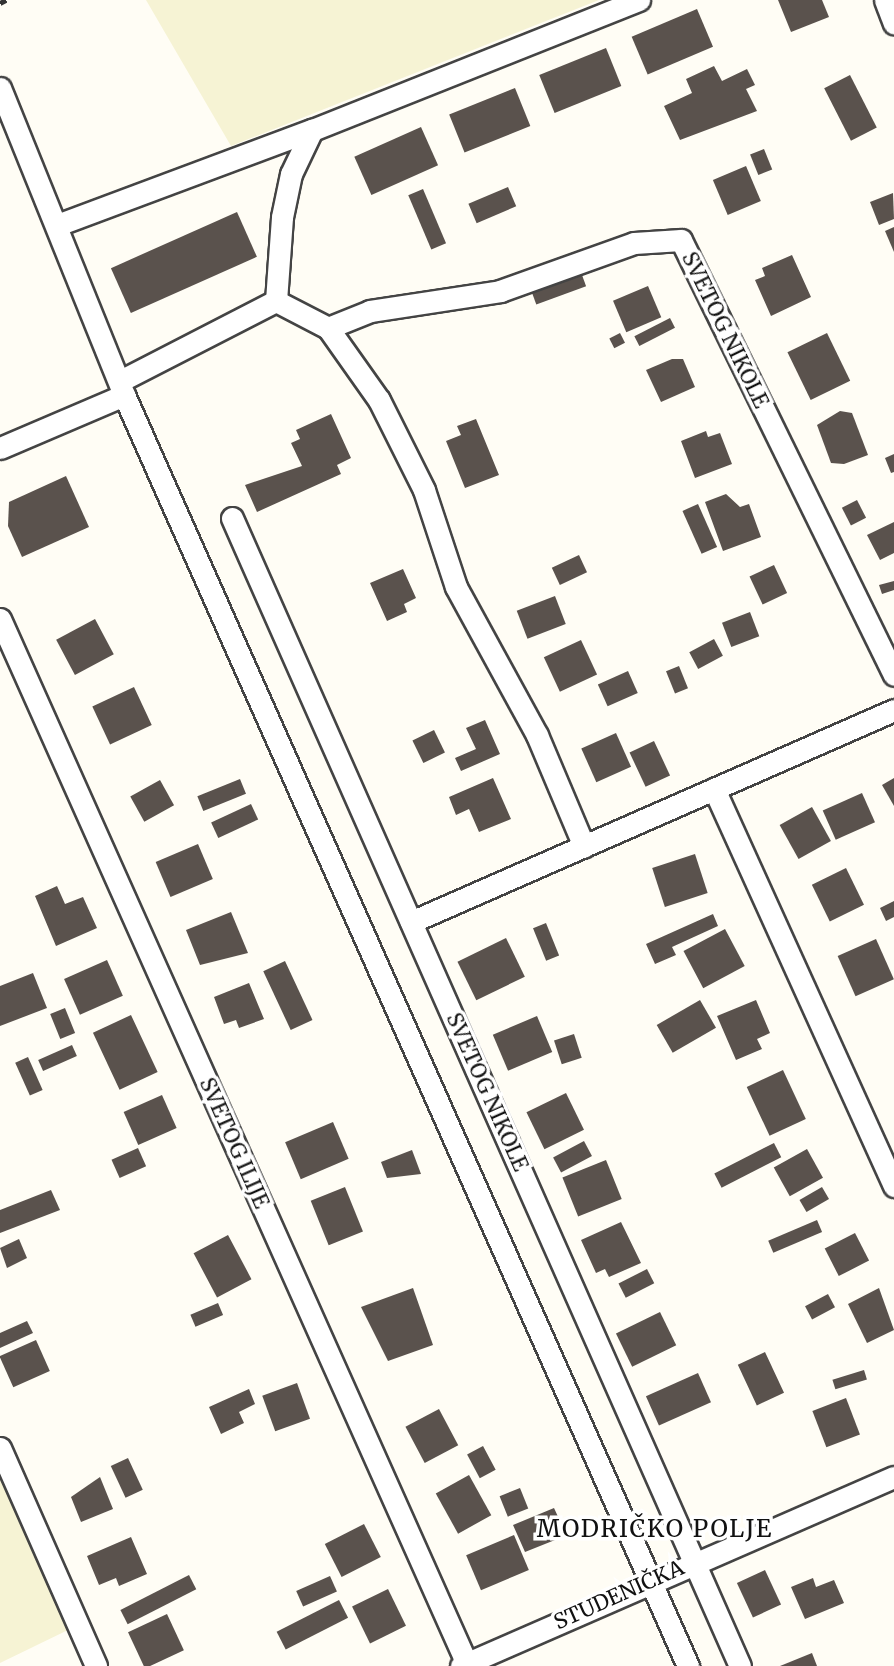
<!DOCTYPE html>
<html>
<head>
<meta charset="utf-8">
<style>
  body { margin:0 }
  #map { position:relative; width:894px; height:1666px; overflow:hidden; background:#fffdf5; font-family:Merriweather,serif }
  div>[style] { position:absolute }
  .farmland>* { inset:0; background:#f6f3d4 }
  .building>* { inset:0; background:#5a524d; transform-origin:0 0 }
  .path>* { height:4.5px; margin-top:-2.25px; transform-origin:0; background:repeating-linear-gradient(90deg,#333 0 7px,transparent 0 10.5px) }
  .roads { filter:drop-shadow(2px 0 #444) drop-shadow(-2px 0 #444) drop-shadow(0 2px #444) drop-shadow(0 -2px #444) }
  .minor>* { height:21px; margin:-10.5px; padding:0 10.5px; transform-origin:10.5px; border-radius:10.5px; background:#fff }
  span { translate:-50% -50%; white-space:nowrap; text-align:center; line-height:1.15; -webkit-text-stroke:7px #fff; paint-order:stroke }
  .street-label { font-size:21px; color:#111 }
  .quarter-label { font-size:24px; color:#111; letter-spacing:2px }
</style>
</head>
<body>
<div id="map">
  <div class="farmland">
    <i style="clip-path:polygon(146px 0,599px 0,231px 146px)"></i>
    <i style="clip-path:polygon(0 1478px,68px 1630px,0 1663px)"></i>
  </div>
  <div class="building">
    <i style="clip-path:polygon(778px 0,822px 0,829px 17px,791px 32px)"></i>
    <i style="left:697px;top:9px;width:41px;height:71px;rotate:67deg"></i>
    <i style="left:606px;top:48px;width:41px;height:72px;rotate:68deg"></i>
    <i style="clip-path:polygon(714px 66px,722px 81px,747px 69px,755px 85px,746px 89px,757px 111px,680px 140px,664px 106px,692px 93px,686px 79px)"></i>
    <i style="left:850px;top:75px;width:59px;height:29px;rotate:63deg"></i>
    <i style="left:515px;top:88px;width:41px;height:71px;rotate:68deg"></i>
    <i style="left:421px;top:127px;width:42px;height:73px;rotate:66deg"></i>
    <i style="left:764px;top:149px;width:22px;height:15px;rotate:68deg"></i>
    <i style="left:746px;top:166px;width:38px;height:36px;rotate:67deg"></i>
    <i style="left:508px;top:187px;width:21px;height:43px;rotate:67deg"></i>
    <i style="left:423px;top:189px;width:59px;height:16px;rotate:67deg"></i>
    <i style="clip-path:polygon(893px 193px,894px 219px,879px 225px,870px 202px)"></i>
    <i style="left:237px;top:212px;width:49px;height:138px;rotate:66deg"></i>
    <i style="clip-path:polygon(894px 227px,894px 252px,885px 231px)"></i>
    <i style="clip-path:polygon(792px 255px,811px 297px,771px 316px,755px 280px,765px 276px,762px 268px)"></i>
    <i style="left:582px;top:275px;width:12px;height:53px;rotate:70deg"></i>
    <i style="left:648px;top:286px;width:34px;height:38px;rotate:67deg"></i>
    <i style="left:670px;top:318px;width:11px;height:40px;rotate:63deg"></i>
    <i style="left:620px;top:333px;width:11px;height:12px;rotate:63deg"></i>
    <i style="left:827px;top:333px;width:53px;height:44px;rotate:64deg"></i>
    <i style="clip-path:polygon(672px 359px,683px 359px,695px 387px,661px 402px,646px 370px)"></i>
    <i style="clip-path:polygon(840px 411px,852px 413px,868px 455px,844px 464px,831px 463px,817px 425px)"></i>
    <i style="clip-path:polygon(331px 414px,351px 458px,337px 465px,341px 474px,257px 512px,245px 485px,302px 466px,291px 443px,300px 439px,296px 430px)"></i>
    <i style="clip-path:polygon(476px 419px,499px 475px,465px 488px,446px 441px,461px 435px,457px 426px)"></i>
    <i style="clip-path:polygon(706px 431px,708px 437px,720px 433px,732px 464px,695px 478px,681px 441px)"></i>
    <i style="clip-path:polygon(894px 454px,894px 472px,891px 473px,885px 458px)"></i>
    <i style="clip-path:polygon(66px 476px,89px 527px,22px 557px,8px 526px,9px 502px)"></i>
    <i style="clip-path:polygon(726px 494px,740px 507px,749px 504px,761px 537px,723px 551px,705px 502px)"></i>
    <i style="left:857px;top:500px;width:20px;height:17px;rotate:63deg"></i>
    <i style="left:698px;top:504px;width:47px;height:17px;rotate:66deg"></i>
    <i style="clip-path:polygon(894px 522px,894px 553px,880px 560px,867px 535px)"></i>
    <i style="left:579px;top:555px;width:19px;height:30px;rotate:65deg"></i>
    <i style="left:774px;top:565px;width:31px;height:27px;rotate:65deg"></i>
    <i style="clip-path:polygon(403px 569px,416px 598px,404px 604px,407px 612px,387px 621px,370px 583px)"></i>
    <i style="clip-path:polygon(894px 581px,894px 590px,882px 594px,879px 585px)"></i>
    <i style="left:555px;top:596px;width:30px;height:41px;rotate:69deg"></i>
    <i style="left:750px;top:612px;width:26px;height:30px;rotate:69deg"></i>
    <i style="left:95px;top:619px;width:40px;height:44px;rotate:62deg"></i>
    <i style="left:714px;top:639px;width:19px;height:28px;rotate:62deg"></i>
    <i style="left:581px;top:640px;width:38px;height:41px;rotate:65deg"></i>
    <i style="left:679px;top:666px;width:24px;height:14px;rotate:68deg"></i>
    <i style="left:628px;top:671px;width:24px;height:33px;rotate:66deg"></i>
    <i style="left:134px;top:687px;width:42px;height:46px;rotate:65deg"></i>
    <i style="clip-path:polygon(485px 720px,500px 754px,461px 771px,455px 758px,476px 749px,466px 728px)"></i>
    <i style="left:434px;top:730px;width:25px;height:24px;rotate:64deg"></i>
    <i style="left:616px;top:733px;width:37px;height:38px;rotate:66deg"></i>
    <i style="left:654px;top:741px;width:38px;height:27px;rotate:65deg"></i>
    <i style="clip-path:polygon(493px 778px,511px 819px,479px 832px,469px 809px,456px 815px,449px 797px)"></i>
    <i style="clip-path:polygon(894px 778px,894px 806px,882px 785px)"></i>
    <i style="left:240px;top:779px;width:16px;height:46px;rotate:68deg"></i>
    <i style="left:160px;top:780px;width:29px;height:34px;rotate:61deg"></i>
    <i style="left:862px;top:793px;width:32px;height:43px;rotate:66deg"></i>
    <i style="left:251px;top:804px;width:17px;height:44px;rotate:65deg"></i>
    <i style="left:812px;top:807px;width:39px;height:37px;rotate:61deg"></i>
    <i style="left:198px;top:844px;width:38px;height:46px;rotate:67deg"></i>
    <i style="left:695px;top:854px;width:41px;height:45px;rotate:72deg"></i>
    <i style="left:846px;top:868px;width:41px;height:38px;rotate:64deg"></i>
    <i style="clip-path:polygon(57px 886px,65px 904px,83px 897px,97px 928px,56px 946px,35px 896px)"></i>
    <i style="clip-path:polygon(894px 901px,894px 917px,886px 921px,880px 908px)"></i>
    <i style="clip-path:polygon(231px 912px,248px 953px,200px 965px,186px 930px)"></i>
    <i style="clip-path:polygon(713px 914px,718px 926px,672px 947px,676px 955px,655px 964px,646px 944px)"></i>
    <i style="left:546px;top:923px;width:35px;height:14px;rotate:68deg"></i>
    <i style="left:725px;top:929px;width:42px;height:47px;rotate:62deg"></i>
    <i style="left:506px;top:938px;width:43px;height:54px;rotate:64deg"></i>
    <i style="left:876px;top:939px;width:44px;height:42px;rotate:66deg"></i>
    <i style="left:107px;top:960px;width:39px;height:47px;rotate:66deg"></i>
    <i style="left:285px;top:961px;width:65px;height:24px;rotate:65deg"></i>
    <i style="clip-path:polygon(33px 973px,47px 1008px,0 1026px,0 986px)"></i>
    <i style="clip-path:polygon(249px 983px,264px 1019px,239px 1028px,236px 1020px,224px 1024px,214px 997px)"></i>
    <i style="left:700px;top:1000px;width:32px;height:50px;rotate:60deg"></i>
    <i style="clip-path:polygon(756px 1000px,770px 1033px,757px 1039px,762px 1049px,736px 1060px,717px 1016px)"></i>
    <i style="left:65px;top:1008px;width:27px;height:16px;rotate:68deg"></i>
    <i style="left:131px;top:1015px;width:63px;height:42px;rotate:65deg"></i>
    <i style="left:537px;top:1016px;width:39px;height:48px;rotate:67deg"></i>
    <i style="left:574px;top:1034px;width:25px;height:21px;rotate:72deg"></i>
    <i style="left:72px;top:1045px;width:12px;height:37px;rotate:66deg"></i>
    <i style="left:28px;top:1057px;width:36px;height:14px;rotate:66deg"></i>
    <i style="left:783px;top:1070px;width:54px;height:40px;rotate:65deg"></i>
    <i style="left:566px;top:1093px;width:41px;height:44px;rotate:64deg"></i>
    <i style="left:162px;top:1095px;width:36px;height:42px;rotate:66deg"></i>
    <i style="left:333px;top:1122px;width:40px;height:52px;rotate:67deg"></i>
    <i style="left:584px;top:1141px;width:17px;height:35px;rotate:62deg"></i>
    <i style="left:774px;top:1143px;width:16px;height:67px;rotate:63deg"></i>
    <i style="left:138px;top:1148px;width:20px;height:29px;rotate:66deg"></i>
    <i style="left:807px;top:1149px;width:33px;height:38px;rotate:61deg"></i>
    <i style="clip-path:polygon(412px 1150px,421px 1174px,387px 1178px,381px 1162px)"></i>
    <i style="left:606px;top:1160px;width:42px;height:47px;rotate:68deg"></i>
    <i style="left:345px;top:1187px;width:48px;height:37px;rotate:68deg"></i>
    <i style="left:822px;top:1187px;width:14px;height:26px;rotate:60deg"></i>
    <i style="clip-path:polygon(51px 1190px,60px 1210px,0 1233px,0 1210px)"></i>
    <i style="left:817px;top:1220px;width:13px;height:53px;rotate:67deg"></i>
    <i style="clip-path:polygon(621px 1222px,641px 1263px,609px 1277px,605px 1269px,596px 1273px,581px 1240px)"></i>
    <i style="left:855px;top:1233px;width:31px;height:34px;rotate:63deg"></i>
    <i style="left:228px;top:1235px;width:50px;height:39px;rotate:62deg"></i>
    <i style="clip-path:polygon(19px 1239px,27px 1258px,7px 1268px,0 1248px)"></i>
    <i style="left:647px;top:1269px;width:16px;height:32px;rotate:63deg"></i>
    <i style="clip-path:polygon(413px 1288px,433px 1345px,388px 1361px,361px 1307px)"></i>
    <i style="clip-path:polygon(879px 1288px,894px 1330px,867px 1343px,848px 1304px)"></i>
    <i style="left:828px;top:1294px;width:15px;height:26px;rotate:62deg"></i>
    <i style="left:218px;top:1303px;width:13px;height:30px;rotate:67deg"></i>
    <i style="left:660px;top:1312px;width:37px;height:49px;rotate:64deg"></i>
    <i style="clip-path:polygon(27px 1321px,33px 1333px,0 1348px,0 1333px)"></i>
    <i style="left:36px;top:1340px;width:34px;height:40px;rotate:66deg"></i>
    <i style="left:765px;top:1352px;width:45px;height:30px;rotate:65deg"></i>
    <i style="left:864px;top:1370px;width:10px;height:33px;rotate:73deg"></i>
    <i style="left:698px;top:1373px;width:32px;height:57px;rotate:66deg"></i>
    <i style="left:297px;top:1383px;width:38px;height:37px;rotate:70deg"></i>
    <i style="clip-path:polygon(249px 1389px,255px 1404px,239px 1412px,244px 1423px,221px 1434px,209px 1407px)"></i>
    <i style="left:846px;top:1398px;width:39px;height:36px;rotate:69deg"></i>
    <i style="left:439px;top:1409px;width:41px;height:38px;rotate:62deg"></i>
    <i style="left:483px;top:1446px;width:27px;height:18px;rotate:62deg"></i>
    <i style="left:128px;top:1458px;width:35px;height:19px;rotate:65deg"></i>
    <i style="left:469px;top:1475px;width:46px;height:38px;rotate:61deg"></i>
    <i style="clip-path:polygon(100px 1477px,113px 1509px,81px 1522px,71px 1497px)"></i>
    <i style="left:520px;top:1488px;width:22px;height:22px;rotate:68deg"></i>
    <i style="clip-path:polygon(554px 1508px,560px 1521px,549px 1526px,555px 1540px,525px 1552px,513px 1525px)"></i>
    <i style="left:364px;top:1524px;width:37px;height:44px;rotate:63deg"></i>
    <i style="left:514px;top:1535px;width:38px;height:52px;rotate:67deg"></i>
    <i style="clip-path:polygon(131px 1537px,147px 1574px,119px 1586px,116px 1578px,99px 1585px,87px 1556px)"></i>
    <i style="left:765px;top:1570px;width:38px;height:31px;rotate:65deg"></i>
    <i style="left:189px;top:1575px;width:16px;height:77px;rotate:63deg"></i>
    <i style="left:330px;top:1576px;width:17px;height:37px;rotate:66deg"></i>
    <i style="clip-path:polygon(813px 1578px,816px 1587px,834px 1580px,844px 1603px,805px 1619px,791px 1587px)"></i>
    <i style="left:388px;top:1589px;width:41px;height:40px;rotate:64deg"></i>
    <i style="left:339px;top:1600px;width:20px;height:70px;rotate:63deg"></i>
    <i style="left:167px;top:1614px;width:40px;height:43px;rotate:65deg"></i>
    <i style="clip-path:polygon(812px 1653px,817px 1666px,780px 1666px)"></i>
  </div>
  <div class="path">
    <i style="left:0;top:3px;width:7px;rotate:-27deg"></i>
  </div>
  <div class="roads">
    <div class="minor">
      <i style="left:885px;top:0;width:25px;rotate:69deg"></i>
      <i style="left:0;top:88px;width:331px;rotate:68deg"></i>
      <i style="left:124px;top:395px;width:1391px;rotate:66.07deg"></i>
      <i style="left:60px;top:224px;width:269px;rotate:-20.5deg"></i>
      <i style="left:276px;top:301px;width:59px;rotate:27.4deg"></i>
      <i style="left:328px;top:328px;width:88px;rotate:54.7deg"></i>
      <i style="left:379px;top:400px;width:101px;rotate:63.4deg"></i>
      <i style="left:424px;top:490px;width:102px;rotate:71.7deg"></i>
      <i style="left:456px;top:587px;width:169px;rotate:61.3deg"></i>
      <i style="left:537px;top:735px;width:121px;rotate:67.1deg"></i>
      <i style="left:328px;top:328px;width:45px;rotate:-22deg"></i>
      <i style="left:370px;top:311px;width:132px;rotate:-8.7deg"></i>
      <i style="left:500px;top:291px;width:142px;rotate:-19.7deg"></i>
      <i style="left:634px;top:243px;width:47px;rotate:-3.7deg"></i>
      <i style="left:681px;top:240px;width:484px;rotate:63.9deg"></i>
      <i style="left:122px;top:380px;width:173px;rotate:-27.2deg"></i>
      <i style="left:276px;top:301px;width:84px;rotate:-85.9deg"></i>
      <i style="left:282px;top:217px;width:44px;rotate:-78.2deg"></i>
      <i style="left:291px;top:174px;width:49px;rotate:-64.5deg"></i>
      <i style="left:312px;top:130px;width:352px;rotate:-21.7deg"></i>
      <i style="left:0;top:448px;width:135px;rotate:-23.1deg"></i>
      <i style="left:232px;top:518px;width:1255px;rotate:66.13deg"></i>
      <i style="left:0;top:619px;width:1147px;rotate:65.92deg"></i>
      <i style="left:714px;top:789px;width:436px;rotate:65.6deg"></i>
      <i style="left:411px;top:922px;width:527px;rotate:-23.7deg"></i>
      <i style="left:0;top:1448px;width:238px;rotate:66.2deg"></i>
      <i style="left:461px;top:1666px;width:472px;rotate:-23.6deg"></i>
    </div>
  </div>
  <div class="street-label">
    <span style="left:725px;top:330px;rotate:64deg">SVETOG NIKOLE</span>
    <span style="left:487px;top:1092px;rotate:66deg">SVETOG NIKOLE</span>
    <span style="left:234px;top:1143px;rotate:66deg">SVETOG ILIJE</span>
    <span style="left:619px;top:1595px;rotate:-24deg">STUDENIČKA</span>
  </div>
  <div class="quarter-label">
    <span style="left:655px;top:1529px">MODRIČKO POLJE</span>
  </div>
</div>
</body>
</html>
